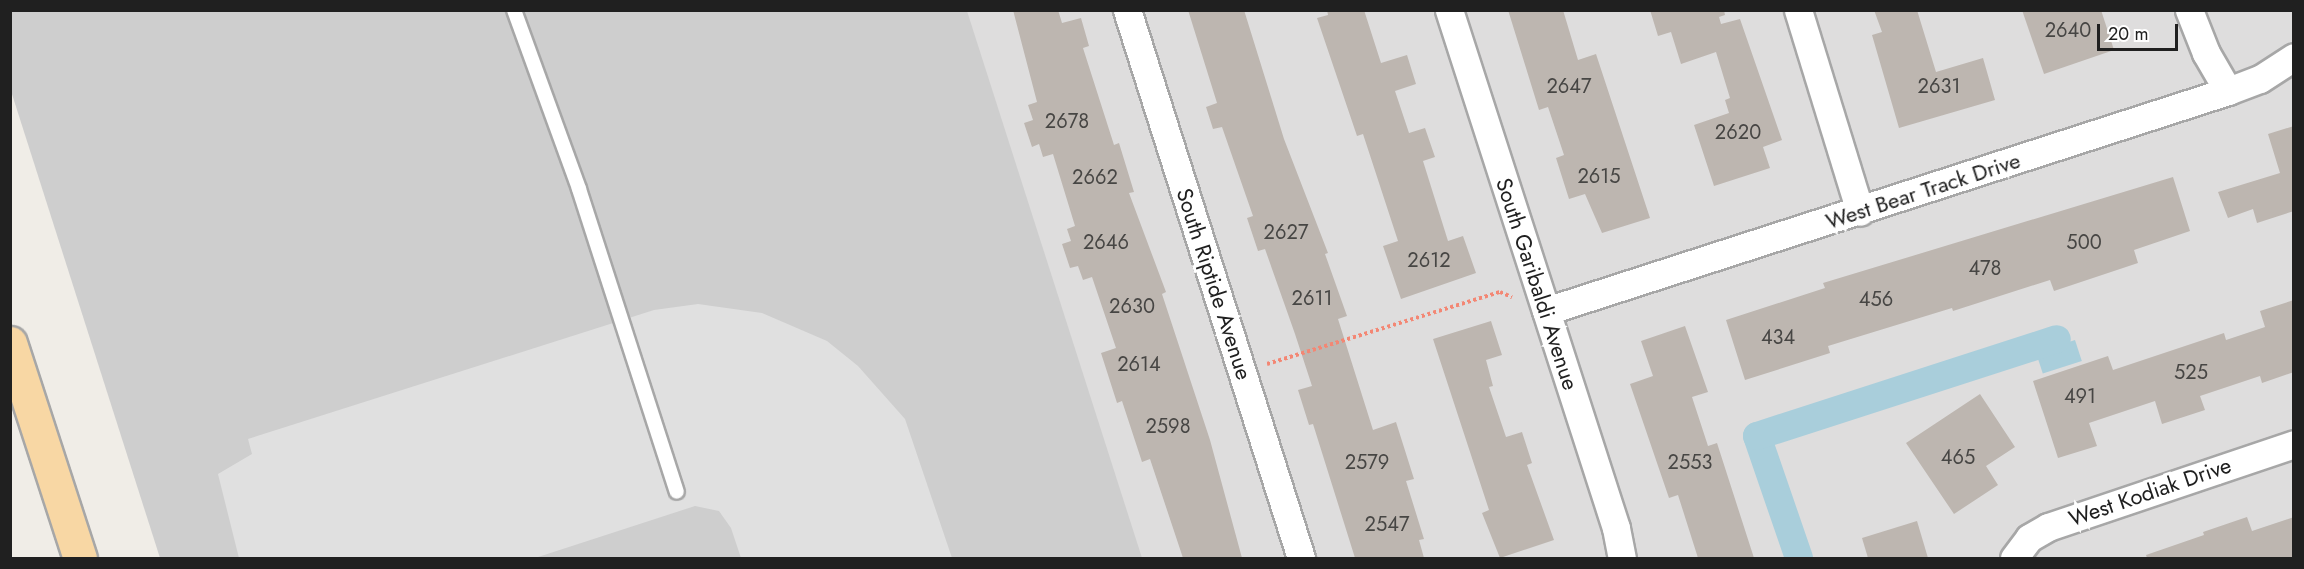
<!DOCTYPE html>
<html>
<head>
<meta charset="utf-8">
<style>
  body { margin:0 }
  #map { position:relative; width:2304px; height:569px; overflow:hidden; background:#f0ede7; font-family:Jost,sans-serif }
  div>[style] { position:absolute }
  .residential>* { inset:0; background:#dedddd; transform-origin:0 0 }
  .religious>* { inset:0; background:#cecece }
  .parking>* { inset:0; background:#e0e0e0 }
  .water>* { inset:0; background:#a9cedb; transform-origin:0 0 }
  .canal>* { height:28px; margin:-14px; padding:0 14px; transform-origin:14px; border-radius:14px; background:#a9cedb }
  .building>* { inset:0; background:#bdb6b0 }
  .path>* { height:4px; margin-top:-2px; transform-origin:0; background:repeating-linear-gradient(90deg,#f38774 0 3px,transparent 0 6px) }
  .roads { filter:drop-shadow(2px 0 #a7a7a7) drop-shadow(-2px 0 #a7a7a7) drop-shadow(0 2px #a7a7a7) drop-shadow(0 -2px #a7a7a7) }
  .lane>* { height:14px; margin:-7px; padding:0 7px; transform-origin:7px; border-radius:7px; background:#fff }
  .street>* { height:27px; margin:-13.5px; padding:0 13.5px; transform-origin:13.5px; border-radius:13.5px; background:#fff }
  .primary>* { height:33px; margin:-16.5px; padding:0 16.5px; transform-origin:16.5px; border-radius:16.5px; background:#f8d7a4 }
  span { translate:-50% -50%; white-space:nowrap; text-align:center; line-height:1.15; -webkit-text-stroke:6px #fff; paint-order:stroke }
  .number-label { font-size:20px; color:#474644 }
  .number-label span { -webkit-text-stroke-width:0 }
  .street-label { font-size:22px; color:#202020 }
  .frame { position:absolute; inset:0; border:12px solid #202020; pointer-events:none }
  .scale { position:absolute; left:2097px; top:24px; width:81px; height:27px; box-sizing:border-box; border:3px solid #202020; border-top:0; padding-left:8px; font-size:18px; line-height:21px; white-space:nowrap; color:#202020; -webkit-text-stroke:4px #fff; paint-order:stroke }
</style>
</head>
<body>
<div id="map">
  <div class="residential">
    <i style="left:967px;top:11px;width:1326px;height:574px"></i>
  </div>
  <div class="religious">
    <i style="clip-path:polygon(10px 11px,967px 11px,1142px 558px,160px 558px,11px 91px)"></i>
  </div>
  <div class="parking">
    <i style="clip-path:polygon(698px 304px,762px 313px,827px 341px,858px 366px,905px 419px,952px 558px,741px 558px,731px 528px,719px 511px,695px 506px,535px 558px,239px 558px,218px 474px,252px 454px,248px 439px,654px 310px)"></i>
  </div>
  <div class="water">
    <i style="left:2075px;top:340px;width:22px;height:41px;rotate:72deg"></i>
  </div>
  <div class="canal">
    <i style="left:1799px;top:558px;width:129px;rotate:-109deg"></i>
    <i style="left:1757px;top:436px;width:315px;rotate:-17.9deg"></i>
  </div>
  <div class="building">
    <i style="clip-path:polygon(1013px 10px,1058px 10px,1062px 23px,1081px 18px,1089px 46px,1083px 48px,1114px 145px,1119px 143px,1134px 192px,1129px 193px,1166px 292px,1162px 294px,1210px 440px,1242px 558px,1183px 558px,1150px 459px,1142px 462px,1122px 401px,1117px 403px,1101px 353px,1116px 348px,1092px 277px,1083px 280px,1078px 266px,1070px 268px,1062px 244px,1071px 241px,1067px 229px,1075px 226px,1053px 154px,1043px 157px,1039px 144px,1032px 147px,1024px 123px,1033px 120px,1028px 105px,1037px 102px)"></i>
    <i style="clip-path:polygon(1188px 10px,1244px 10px,1284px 139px,1328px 253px,1325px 254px,1347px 316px,1338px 319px,1373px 430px,1396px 422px,1414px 479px,1406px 481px,1424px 539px,1419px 540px,1424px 558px,1355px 558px,1313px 424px,1309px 425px,1298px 390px,1312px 386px,1295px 334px,1265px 249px,1258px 251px,1247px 218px,1253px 216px,1222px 127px,1213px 129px,1206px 107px,1217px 103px)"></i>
    <i style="clip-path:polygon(1327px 10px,1364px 10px,1381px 63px,1407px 55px,1416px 84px,1395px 91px,1409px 133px,1425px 128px,1435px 157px,1423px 161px,1448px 241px,1463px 236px,1476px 273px,1401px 299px,1383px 246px,1398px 241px,1363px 134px,1357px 136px,1317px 18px,1328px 15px)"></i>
    <i style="clip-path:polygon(1508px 10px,1563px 10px,1578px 60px,1596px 54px,1650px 218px,1602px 233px,1585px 194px,1569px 199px,1556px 158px,1564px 155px,1548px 107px,1539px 110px)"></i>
    <i style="clip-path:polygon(1650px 10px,1724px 10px,1725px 15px,1719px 17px,1721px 24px,1740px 19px,1782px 140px,1763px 147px,1770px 168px,1714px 186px,1694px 125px,1729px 113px,1725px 100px,1730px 98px,1716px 52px,1681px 64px,1671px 32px,1658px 36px)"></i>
    <i style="clip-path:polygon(1874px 10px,1917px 10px,1936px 72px,1983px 58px,1995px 100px,1899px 128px,1872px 35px,1882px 32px)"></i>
    <i style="clip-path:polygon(2022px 10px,2101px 10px,2114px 50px,2044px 74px)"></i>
    <i style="clip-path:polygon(2294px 126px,2294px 211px,2257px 223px,2253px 209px,2228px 218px,2218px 192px,2280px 173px,2268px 134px)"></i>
    <i style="clip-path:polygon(2173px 177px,2190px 231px,2134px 250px,2138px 263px,2054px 291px,2050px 280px,1953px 311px,1952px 308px,1828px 346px,1830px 353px,1745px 380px,1726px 320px,1825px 288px,1823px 283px)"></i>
    <i style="clip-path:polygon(2294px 300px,2294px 372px,2262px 383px,2260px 376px,2200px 396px,2205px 410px,2162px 424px,2155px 401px,2089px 423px,2097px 446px,2058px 458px,2033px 381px,2108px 356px,2113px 370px,2224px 333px,2226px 340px,2265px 327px,2260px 311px)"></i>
    <i style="clip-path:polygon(1491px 321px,1502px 355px,1486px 360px,1493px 386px,1489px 387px,1506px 437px,1522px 432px,1532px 463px,1527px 465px,1554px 540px,1500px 558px,1482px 513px,1489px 510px,1433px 339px)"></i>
    <i style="clip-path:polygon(1685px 326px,1708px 392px,1692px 397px,1708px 446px,1717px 443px,1754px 558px,1698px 558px,1678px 495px,1669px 498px,1630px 384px,1653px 376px,1641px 341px)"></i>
    <i style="clip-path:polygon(1980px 394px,2015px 447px,1986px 466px,1998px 485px,1954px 514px,1906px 443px)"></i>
    <i style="clip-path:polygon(2247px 517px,2252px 531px,2294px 517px,2294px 558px,2147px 558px,2146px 555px,2204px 535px,2203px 532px)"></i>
    <i style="clip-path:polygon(1917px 521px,1928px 558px,1868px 558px,1862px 538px)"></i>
  </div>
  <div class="path">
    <i style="left:1267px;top:364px;width:244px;rotate:-17.2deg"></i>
    <i style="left:1500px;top:292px;width:13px;rotate:23deg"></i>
  </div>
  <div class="roads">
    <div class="lane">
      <i style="left:514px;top:10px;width:190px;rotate:70deg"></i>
      <i style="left:579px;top:189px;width:318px;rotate:72.1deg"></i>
    </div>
    <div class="street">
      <i style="left:1127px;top:10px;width:575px;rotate:72.38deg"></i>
      <i style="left:1449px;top:10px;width:544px;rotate:72.13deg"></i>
      <i style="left:1616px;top:528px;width:31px;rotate:79deg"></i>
      <i style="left:1798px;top:10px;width:211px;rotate:72.9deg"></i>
      <i style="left:2189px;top:10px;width:46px;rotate:68.4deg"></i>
      <i style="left:2206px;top:53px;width:44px;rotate:59.9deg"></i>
      <i style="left:1546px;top:311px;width:717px;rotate:-17.88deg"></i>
      <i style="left:2228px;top:91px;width:34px;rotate:-21deg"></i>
      <i style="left:2260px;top:79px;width:40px;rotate:-32.9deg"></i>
      <i style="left:2014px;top:558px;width:25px;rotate:-53deg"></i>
      <i style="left:2029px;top:538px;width:22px;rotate:-30deg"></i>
      <i style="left:2048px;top:527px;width:260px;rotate:-18.6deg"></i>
    </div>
    <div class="primary">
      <i style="left:10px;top:343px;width:226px;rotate:72deg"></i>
    </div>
  </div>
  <div class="number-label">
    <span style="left:2068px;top:30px">2640</span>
    <span style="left:1569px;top:86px">2647</span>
    <span style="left:1939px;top:86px">2631</span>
    <span style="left:1067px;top:121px">2678</span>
    <span style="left:1738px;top:132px">2620</span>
    <span style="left:1599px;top:176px">2615</span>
    <span style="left:1095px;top:177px">2662</span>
    <span style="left:1286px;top:232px">2627</span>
    <span style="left:1106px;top:242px">2646</span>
    <span style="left:2084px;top:242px">500</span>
    <span style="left:1429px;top:260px">2612</span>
    <span style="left:1985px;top:268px">478</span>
    <span style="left:1312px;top:298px">2611</span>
    <span style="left:1876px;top:299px">456</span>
    <span style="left:1132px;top:306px">2630</span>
    <span style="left:1778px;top:337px">434</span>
    <span style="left:1139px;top:364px">2614</span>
    <span style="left:2191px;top:372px">525</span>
    <span style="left:2080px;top:396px">491</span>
    <span style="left:1168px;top:426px">2598</span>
    <span style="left:1958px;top:457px">465</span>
    <span style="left:1367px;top:462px">2579</span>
    <span style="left:1690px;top:462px">2553</span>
    <span style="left:1387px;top:524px">2547</span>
  </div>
  <div class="street-label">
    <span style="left:1923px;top:191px;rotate:-18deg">West Bear Track Drive</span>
    <span style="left:1214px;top:284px;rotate:72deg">South Riptide Avenue</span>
    <span style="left:1537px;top:284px;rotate:72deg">South Garibaldi Avenue</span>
    <span style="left:2150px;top:492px;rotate:-19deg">West Kodiak Drive</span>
  </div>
  <div class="frame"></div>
  <div class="scale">20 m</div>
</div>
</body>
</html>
